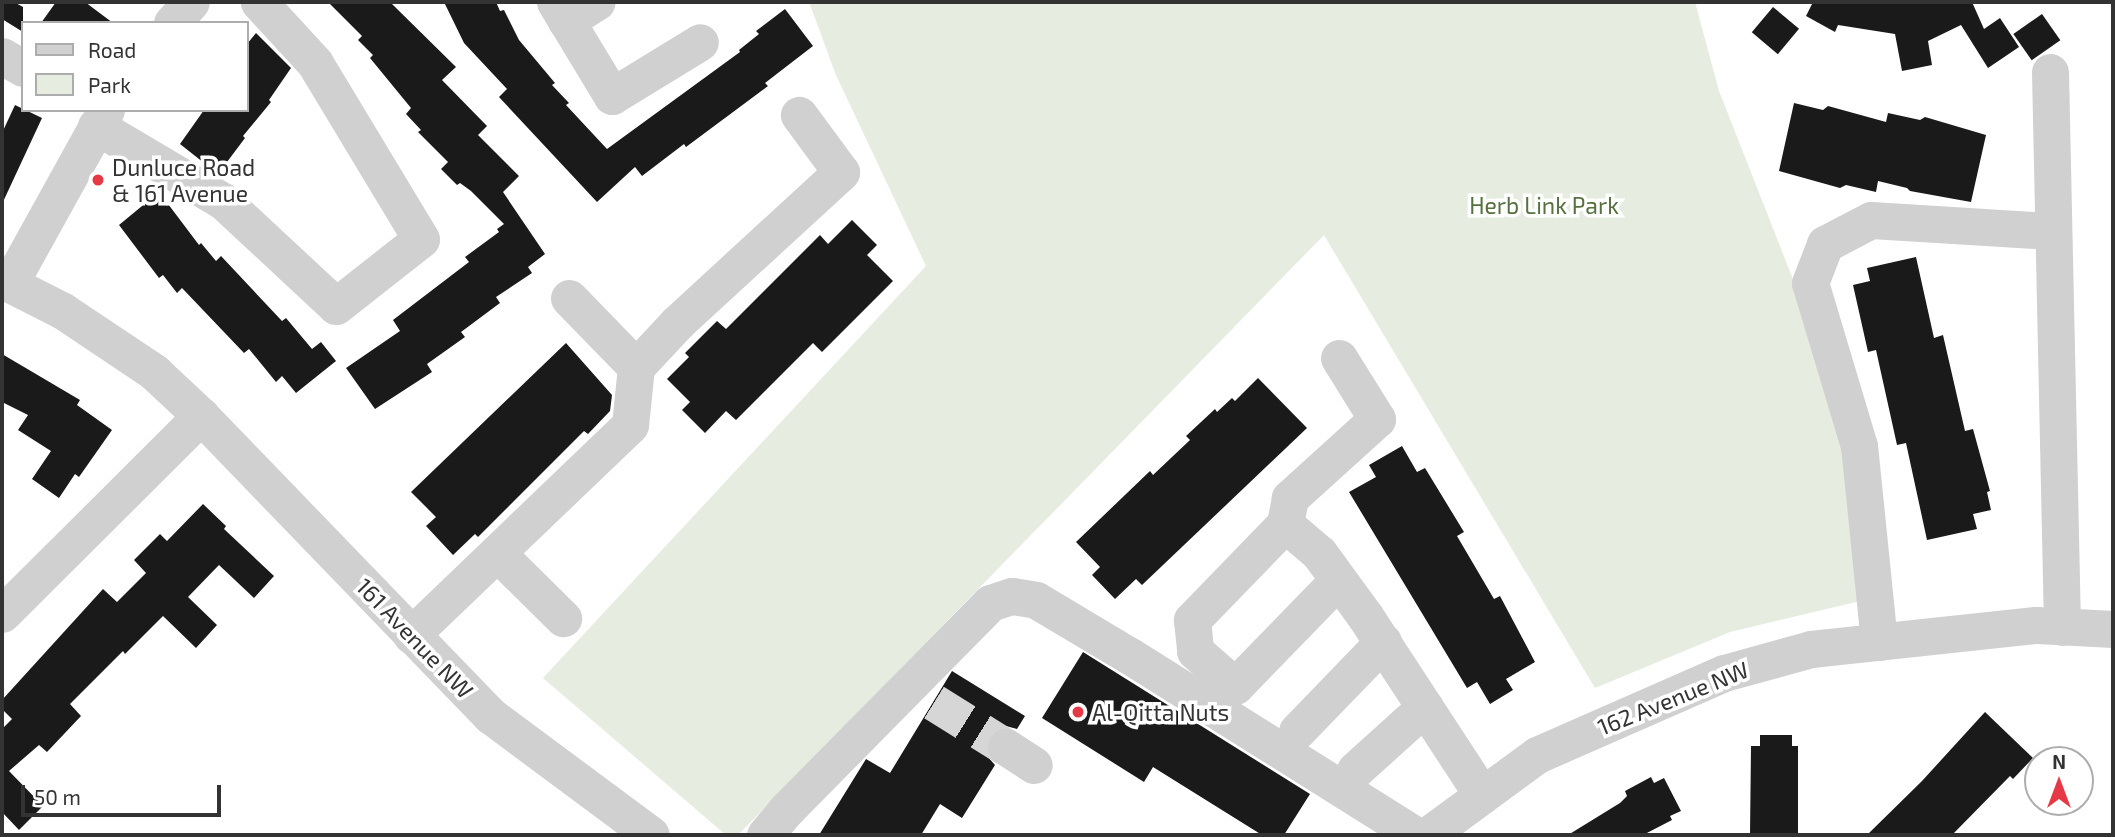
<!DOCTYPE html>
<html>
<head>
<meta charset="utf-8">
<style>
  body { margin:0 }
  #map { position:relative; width:2115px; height:837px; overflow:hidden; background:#fff; font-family:"Exo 2",sans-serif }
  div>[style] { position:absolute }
  .green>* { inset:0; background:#e6ecdf }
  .building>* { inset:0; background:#1a1a1a; transform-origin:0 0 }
  .minor-tunnel>* { height:37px; margin-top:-18.5px; transform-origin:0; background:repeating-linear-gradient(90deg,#d6d6d6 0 37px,transparent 0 55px) }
  .minor>* { height:37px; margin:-18.5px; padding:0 18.5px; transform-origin:18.5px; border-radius:18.5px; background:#d0d0d0 }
  .dots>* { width:19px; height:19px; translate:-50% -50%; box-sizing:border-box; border:4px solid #fff; border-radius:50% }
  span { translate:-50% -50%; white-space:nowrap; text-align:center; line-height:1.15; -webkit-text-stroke:7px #fff; paint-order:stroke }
  .poi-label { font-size:23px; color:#333 }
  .left { translate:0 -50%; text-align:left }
  .park-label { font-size:23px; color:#56703f }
  .street-label { font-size:23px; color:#333 }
  .frame { position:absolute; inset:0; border:4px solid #333; pointer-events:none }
  .legend { position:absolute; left:21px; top:21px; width:228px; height:91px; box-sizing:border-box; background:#fff; border:2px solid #adadad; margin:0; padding:9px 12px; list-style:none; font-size:21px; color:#333 }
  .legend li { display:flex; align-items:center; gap:14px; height:35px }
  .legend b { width:35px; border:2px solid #adadad }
  .north { position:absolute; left:2024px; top:746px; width:70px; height:70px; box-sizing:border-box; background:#fff; border:2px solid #adadad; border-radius:50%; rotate:0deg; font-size:19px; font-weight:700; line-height:28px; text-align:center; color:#333 }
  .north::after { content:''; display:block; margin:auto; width:24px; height:32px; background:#e63946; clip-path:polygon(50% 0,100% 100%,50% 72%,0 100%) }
  .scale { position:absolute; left:21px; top:785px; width:200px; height:32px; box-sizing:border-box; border:4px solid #333; border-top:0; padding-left:9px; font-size:21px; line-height:24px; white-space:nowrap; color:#333; -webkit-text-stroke:5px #fff; paint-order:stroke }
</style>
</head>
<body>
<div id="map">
  <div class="green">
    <i style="clip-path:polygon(809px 2px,1695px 2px,1719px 91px,1855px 437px,1877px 597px,1730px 632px,1595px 688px,1324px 235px,738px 835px,726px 835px,543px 678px,926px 266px,836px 75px)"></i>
  </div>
  <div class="building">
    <i style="clip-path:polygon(2px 2px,14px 2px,23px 7px,23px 32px,2px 19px)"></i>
    <i style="clip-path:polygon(56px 2px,85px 2px,113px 23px,41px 23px)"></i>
    <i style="clip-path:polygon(328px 2px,390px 2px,456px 67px,442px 80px,487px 126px,478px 135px,519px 176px,503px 192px,545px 254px,528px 267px,532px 273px,496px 297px,500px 303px,461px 332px,465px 337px,427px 364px,432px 372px,375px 409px,346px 368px,400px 331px,393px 320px,469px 262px,465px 257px,499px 232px,497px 229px,504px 224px,471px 191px,460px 183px,457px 185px,441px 169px,448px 162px,418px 132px,421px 130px,406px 114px,411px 108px,370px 58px,373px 55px,358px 40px,362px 36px)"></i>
    <i style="clip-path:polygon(444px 2px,496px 2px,500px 11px,504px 10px,519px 40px,555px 83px,552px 85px,569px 103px,566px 105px,607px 149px,740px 52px,739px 50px,759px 34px,756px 31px,785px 9px,813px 46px,765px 83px,768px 86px,686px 147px,684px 144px,642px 176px,635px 167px,597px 202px,499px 97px,507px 89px,464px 43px)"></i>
    <i style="clip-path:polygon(1813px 2px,1972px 2px,1984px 29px,2000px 18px,2019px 47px,1988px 68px,1961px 25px,1928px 41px,1932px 65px,1902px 71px,1895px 34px,1838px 25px,1835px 32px,1806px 16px)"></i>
    <i style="left:1773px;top:7px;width:34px;height:33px;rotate:40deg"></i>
    <i style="left:2042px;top:14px;width:32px;height:35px;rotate:55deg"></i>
    <i style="clip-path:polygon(256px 33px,291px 68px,269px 100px,271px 102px,243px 136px,245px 138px,218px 174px,180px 144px,204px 110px,247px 110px,247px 44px)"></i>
    <i style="clip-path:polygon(1794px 103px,1823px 110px,1828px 106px,1886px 122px,1888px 113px,1920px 120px,1925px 117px,1986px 135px,1971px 202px,1910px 191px,1907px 188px,1878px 181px,1876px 192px,1846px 185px,1840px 188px,1779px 171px)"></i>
    <i style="clip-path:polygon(15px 105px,42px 118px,2px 204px,2px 133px)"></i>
    <i style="clip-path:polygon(159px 192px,199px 245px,201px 243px,216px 261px,221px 256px,282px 321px,286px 318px,312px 349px,321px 342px,336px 361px,296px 393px,282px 376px,276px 382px,249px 349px,244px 353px,182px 288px,177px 293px,163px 275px,159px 278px,119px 225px)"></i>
    <i style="clip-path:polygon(852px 220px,877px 245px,867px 255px,893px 281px,822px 352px,813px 343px,736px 420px,726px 411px,705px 433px,682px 410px,690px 402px,667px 379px,689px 357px,685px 353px,717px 321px,726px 329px,820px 235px,828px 244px)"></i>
    <i style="clip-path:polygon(1916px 257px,1934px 338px,1943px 335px,1965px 431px,1973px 429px,1990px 491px,1987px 492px,1991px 510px,1973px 514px,1977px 529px,1927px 540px,1906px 443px,1897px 445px,1876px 350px,1868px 352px,1853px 285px,1870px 281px,1867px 268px)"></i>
    <i style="clip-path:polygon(566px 343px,612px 395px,610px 411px,588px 434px,584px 431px,478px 537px,475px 534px,453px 555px,426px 526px,436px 517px,411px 492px)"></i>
    <i style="clip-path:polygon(2px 354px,80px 400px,77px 405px,112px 430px,79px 477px,75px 474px,59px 498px,32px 479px,51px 451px,18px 430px,28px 415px,2px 402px)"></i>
    <i style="clip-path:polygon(1258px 378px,1307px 428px,1142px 585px,1136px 579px,1115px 599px,1092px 575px,1100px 567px,1076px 542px,1150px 471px,1153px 475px,1190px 440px,1186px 436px,1215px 409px,1217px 412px,1232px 398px,1235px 401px)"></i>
    <i style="clip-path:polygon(1402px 446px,1417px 472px,1425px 468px,1464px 532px,1457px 536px,1494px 599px,1500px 596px,1535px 662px,1506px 679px,1513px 690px,1490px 704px,1477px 682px,1467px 688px,1349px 492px,1376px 477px,1369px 465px)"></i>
    <i style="clip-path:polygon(203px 504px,226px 526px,224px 529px,274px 576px,254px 598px,219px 565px,188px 597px,217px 625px,196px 648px,163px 616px,125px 654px,123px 651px,70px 704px,81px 716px,47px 752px,39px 745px,9px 771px,43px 806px,19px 830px,2px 812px,2px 729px,12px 719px,2px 709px,2px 700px,103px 589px,117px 602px,146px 573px,134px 560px,160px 534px,167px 541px)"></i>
    <i style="clip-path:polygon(1083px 652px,1310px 794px,1284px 835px,1262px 835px,1153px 767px,1144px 782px,1042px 718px)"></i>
    <i style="clip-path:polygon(952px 671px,1025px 716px,1017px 729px,1006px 726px,997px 728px,988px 736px,985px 747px,987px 756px,995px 765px,962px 818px,940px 804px,921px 835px,819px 835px,866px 759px,890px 773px)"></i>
    <i style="clip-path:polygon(1985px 712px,2033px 758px,2013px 779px,2010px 776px,1952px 835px,1867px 835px,1922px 781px)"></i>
    <i style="clip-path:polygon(1760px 735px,1792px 735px,1792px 746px,1798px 746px,1798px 835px,1750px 835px,1751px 746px,1760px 746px)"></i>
    <i style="clip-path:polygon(1651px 777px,1654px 783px,1664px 778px,1681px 811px,1670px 816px,1672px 820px,1643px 835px,1568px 835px,1620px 803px,1627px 796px,1625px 791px)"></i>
  </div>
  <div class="minor-tunnel">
    <i style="left:934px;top:702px;width:85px;rotate:32deg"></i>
  </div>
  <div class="minor">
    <i style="left:555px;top:2px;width:110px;rotate:58.8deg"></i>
    <i style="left:612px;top:96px;width:103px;rotate:-31.5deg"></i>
    <i style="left:566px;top:21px;width:36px;rotate:-32deg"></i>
    <i style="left:172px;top:23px;width:28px;rotate:-48deg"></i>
    <i style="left:2px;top:56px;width:24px;rotate:30deg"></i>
    <i style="left:2050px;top:72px;width:555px;rotate:88.76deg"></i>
    <i style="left:96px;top:126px;width:147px;rotate:30.6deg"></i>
    <i style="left:223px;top:201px;width:154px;rotate:42.9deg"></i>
    <i style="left:336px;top:306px;width:108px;rotate:-38.2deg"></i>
    <i style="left:421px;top:239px;width:205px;rotate:-121.1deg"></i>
    <i style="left:315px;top:63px;width:83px;rotate:-132.6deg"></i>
    <i style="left:2px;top:280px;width:68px;rotate:26.9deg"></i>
    <i style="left:63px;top:311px;width:110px;rotate:33.8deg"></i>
    <i style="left:154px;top:372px;width:64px;rotate:43.1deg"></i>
    <i style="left:201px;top:416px;width:417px;rotate:46deg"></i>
    <i style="left:491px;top:716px;width:199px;rotate:36.6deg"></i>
    <i style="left:10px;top:283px;width:198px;rotate:-61deg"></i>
    <i style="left:569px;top:298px;width:96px;rotate:45.8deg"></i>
    <i style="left:1339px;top:358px;width:72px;rotate:58.1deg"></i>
    <i style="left:1377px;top:419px;width:118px;rotate:137.8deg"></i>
    <i style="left:1290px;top:498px;width:26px;rotate:101deg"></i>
    <i style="left:1285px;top:524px;width:45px;rotate:40.5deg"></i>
    <i style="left:1319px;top:553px;width:78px;rotate:53.9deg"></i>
    <i style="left:1365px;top:616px;width:214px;rotate:56.8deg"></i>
    <i style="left:1285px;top:524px;width:134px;rotate:134.1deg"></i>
    <i style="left:1192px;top:620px;width:31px;rotate:84deg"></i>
    <i style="left:1195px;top:651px;width:53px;rotate:41.2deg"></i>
    <i style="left:1235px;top:686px;width:148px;rotate:-45.8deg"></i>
    <i style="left:497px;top:553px;width:93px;rotate:44.6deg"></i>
    <i style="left:2px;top:614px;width:281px;rotate:-44.9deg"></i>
    <i style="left:411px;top:635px;width:303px;rotate:-43.8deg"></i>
    <i style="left:630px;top:425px;width:58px;rotate:-84.1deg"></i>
    <i style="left:636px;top:367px;width:60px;rotate:-47deg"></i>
    <i style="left:677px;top:323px;width:223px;rotate:-42.6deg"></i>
    <i style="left:841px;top:172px;width:71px;rotate:-126.4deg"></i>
    <i style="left:1879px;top:642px;width:197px;rotate:-95.8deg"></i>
    <i style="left:1859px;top:446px;width:170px;rotate:-106.7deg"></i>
    <i style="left:1810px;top:283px;width:42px;rotate:-69deg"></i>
    <i style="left:1825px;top:244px;width:52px;rotate:-27.6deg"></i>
    <i style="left:1871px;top:220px;width:182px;rotate:3.5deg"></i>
    <i style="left:1297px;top:731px;width:124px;rotate:-46deg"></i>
    <i style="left:1006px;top:747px;width:33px;rotate:33deg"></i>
    <i style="left:1355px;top:770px;width:94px;rotate:-42deg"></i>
    <i style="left:765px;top:835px;width:35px;rotate:-50deg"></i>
    <i style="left:788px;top:808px;width:288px;rotate:-45.4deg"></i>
    <i style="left:990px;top:603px;width:23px;rotate:-18deg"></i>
    <i style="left:1012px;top:596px;width:24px;rotate:9deg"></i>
    <i style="left:1036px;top:600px;width:109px;rotate:30.8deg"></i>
    <i style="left:1130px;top:656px;width:337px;rotate:32.1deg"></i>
    <i style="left:1428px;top:835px;width:135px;rotate:-36.3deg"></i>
    <i style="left:1537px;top:755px;width:204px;rotate:-23.7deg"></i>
    <i style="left:1724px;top:673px;width:90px;rotate:-15.4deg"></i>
    <i style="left:1811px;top:649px;width:227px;rotate:-6.1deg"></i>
    <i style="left:2037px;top:625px;width:76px;rotate:3deg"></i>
  </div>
  <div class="dots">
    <i style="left:98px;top:180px;background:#e63946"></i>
    <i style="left:1078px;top:712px;background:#e63946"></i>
  </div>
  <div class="poi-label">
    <span class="left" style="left:112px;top:180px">Dunluce Road<br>&amp; 161 Avenue</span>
    <span class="left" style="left:1092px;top:712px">Al-Qitta Nuts</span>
  </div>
  <div class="park-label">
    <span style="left:1544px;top:205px">Herb Link Park</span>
  </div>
  <div class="street-label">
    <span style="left:415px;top:638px;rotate:46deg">161 Avenue NW</span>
    <span style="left:1673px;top:698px;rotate:-22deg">162 Avenue NW</span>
  </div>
  <div class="frame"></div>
  <ul class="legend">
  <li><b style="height:9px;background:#d0d0d0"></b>Road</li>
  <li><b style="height:19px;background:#e6ecdf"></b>Park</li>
  </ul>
  <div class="north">N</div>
  <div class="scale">50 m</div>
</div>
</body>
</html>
